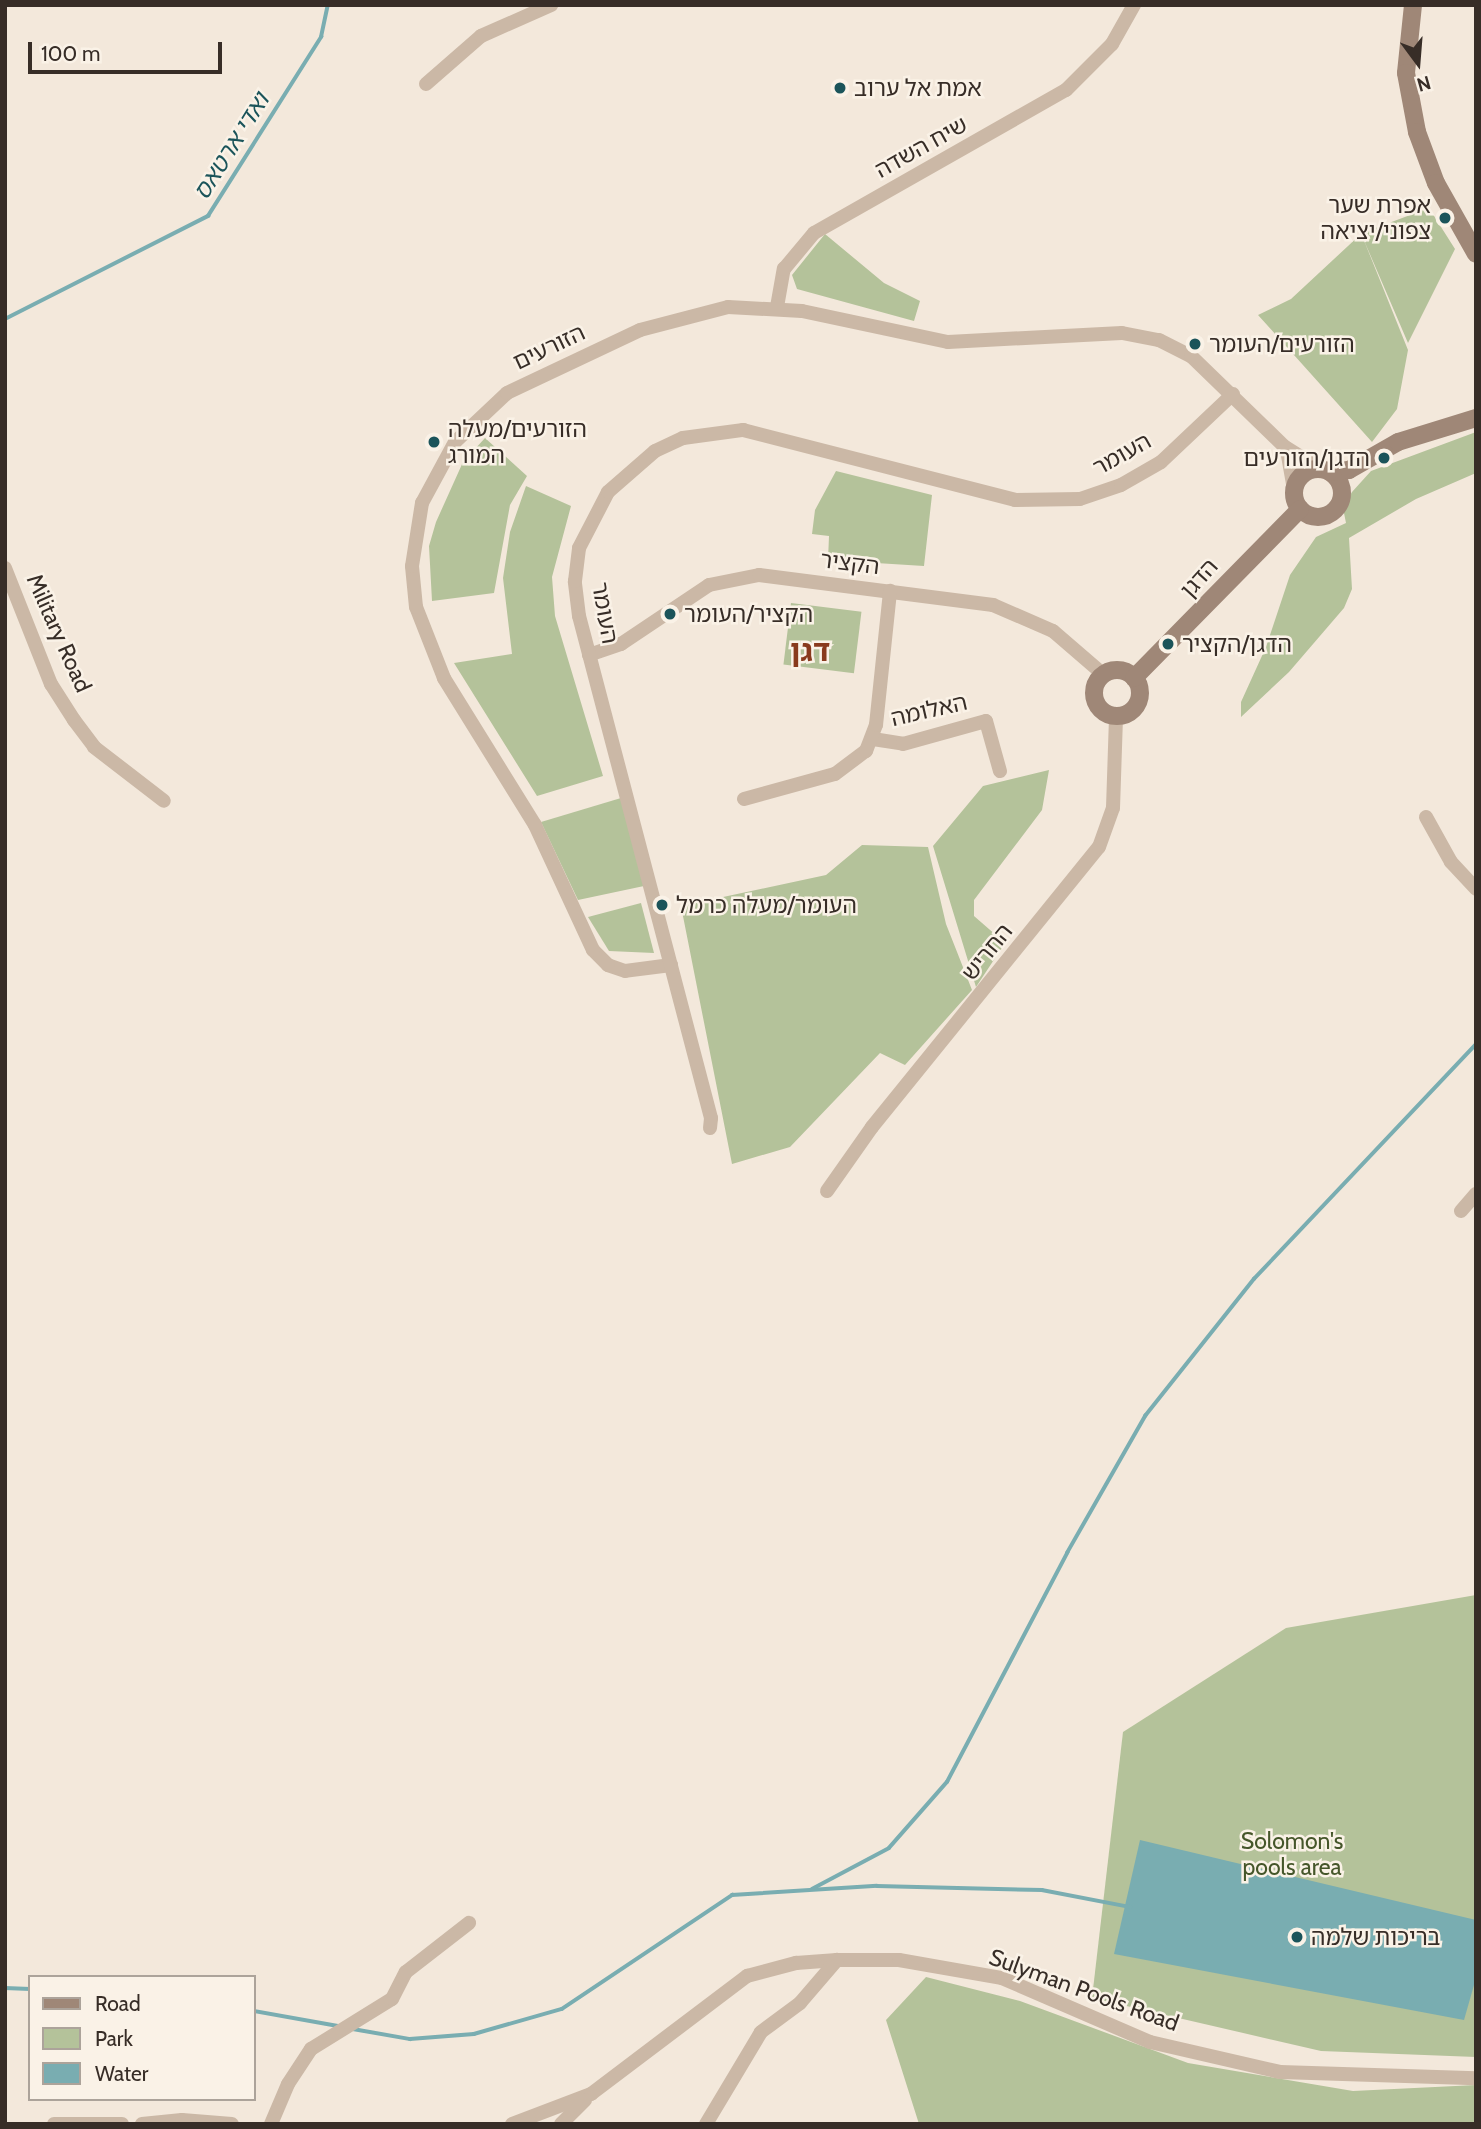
<!DOCTYPE html>
<html>
<head>
<meta charset="utf-8">
<style>
  body { margin:0 }
  #map { position:relative; width:1481px; height:2129px; overflow:hidden; background:#f3e8db; font-family:Cabin,"Noto Sans Hebrew",sans-serif }
  div>[style] { position:absolute }
  .green>* { inset:0; background:#b4c29a; transform-origin:0 0 }
  .water>* { inset:0; background:#79adb1 }
  .stream>* { height:3.5px; margin:-1.75px; padding:0 1.75px; transform-origin:1.75px; border-radius:1.75px; background:#79adb1 }
  .street>* { height:14px; margin:-7px; padding:0 7px; transform-origin:7px; border-radius:7px; background:#cbb8a6 }
  .secondary>* { height:18px; margin:-9px; padding:0 9px; transform-origin:9px; border-radius:9px; background:#9f8777 }
  .secondary>.ring { margin:-9px; padding:0; box-sizing:content-box; background:none; border:18px solid #9f8777; border-radius:50% }
  .dots>* { width:19px; height:19px; translate:-50% -50%; box-sizing:border-box; border:4px solid #faf2e7; border-radius:50% }
  span { translate:-50% -50%; white-space:nowrap; text-align:center; line-height:1.15; -webkit-text-stroke:5px #faf2e7; paint-order:stroke }
  .poi-label { font-size:23px; color:#372d27 }
  .left { translate:0 -50%; text-align:left }
  .right { translate:-100% -50%; text-align:right }
  .street-label { font-size:23px; color:#372d27 }
  .park-label { font-size:23px; color:#45562a }
  .water-label { font-size:24px; color:#1b545a; font-style:italic }
  .district-label { font-size:30px; color:#893a1d; font-weight:700 }
  .frame { position:absolute; inset:0; border:7px solid #372d27; pointer-events:none }
  .legend { position:absolute; left:28px; top:1975px; width:228px; height:126px; box-sizing:border-box; background:#faf2e7; border:2px solid #aca39a; margin:0; padding:9px 12px; list-style:none; font-size:21px; color:#372d27 }
  .legend li { display:flex; align-items:center; gap:14px; height:35px }
  .legend b { width:35px; border:2px solid #aca39a }
  .north { position:absolute; left:1383px; top:28px; width:70px; height:70px; -webkit-text-stroke:5px #faf2e7; paint-order:stroke; rotate:164deg; font-size:19px; font-weight:700; line-height:28px; text-align:center; color:#372d27 }
  .north::after { content:''; display:block; margin:auto; width:24px; height:32px; background:#372d27; clip-path:polygon(50% 0,100% 100%,50% 72%,0 100%) }
  .scale { position:absolute; left:28px; top:42px; width:194px; height:32px; box-sizing:border-box; border:4px solid #372d27; border-top:0; padding-left:9px; font-size:21px; line-height:24px; white-space:nowrap; color:#372d27; -webkit-text-stroke:5px #faf2e7; paint-order:stroke }
</style>
</head>
<body>
<div id="map">
  <div class="green">
    <i style="clip-path:polygon(1429px 208px,1455px 249px,1408px 343px,1363px 238px,1408px 350px,1397px 409px,1372px 442px,1258px 315px,1291px 299px,1362px 233px)"></i>
    <i style="clip-path:polygon(825px 234px,884px 283px,920px 301px,914px 321px,797px 289px,792px 275px)"></i>
    <i style="clip-path:polygon(1476px 432px,1476px 473px,1416px 499px,1349px 538px,1352px 589px,1344px 608px,1289px 672px,1241px 717px,1241px 702px,1266px 647px,1290px 575px,1316px 537px,1346px 523px,1343px 508px,1352px 492px,1371px 471px)"></i>
    <i style="clip-path:polygon(485px 438px,527px 476px,510px 505px,494px 593px,432px 601px,429px 546px,436px 522px,463px 462px)"></i>
    <i style="clip-path:polygon(836px 471px,932px 495px,924px 566px,828px 560px,829px 536px,812px 534px,815px 510px)"></i>
    <i style="clip-path:polygon(526px 486px,571px 506px,552px 577px,555px 616px,603px 776px,537px 796px,454px 663px,512px 654px,503px 578px,510px 532px)"></i>
    <i style="left:791px;top:603px;width:71px;height:62px;rotate:7deg"></i>
    <i style="clip-path:polygon(1049px 770px,1042px 810px,974px 900px,974px 916px,1005px 943px,976px 987px,933px 846px,983px 786px)"></i>
    <i style="clip-path:polygon(621px 798px,644px 886px,578px 900px,541px 822px)"></i>
    <i style="clip-path:polygon(862px 845px,928px 847px,946px 924px,972px 990px,905px 1065px,880px 1053px,790px 1147px,732px 1164px,681px 906px,826px 875px)"></i>
    <i style="clip-path:polygon(641px 903px,654px 953px,609px 951px,588px 917px)"></i>
    <i style="clip-path:polygon(1476px 1595px,1476px 2057px,1321px 2051px,1092px 1998px,1123px 1732px,1286px 1628px)"></i>
    <i style="clip-path:polygon(926px 1977px,1020px 2001px,1188px 2063px,1353px 2091px,1476px 2085px,1476px 2124px,919px 2124px,886px 2020px)"></i>
  </div>
  <div class="water">
    <i style="clip-path:polygon(1140px 1840px,1476px 1920px,1476px 1978px,1464px 2020px,1114px 1954px)"></i>
  </div>
  <div class="stream">
    <i style="left:5px;top:319px;width:228px;rotate:-26.9deg"></i>
    <i style="left:208px;top:216px;width:212px;rotate:-57.7deg"></i>
    <i style="left:321px;top:37px;width:33px;rotate:-78deg"></i>
    <i style="left:812px;top:1889px;width:87px;rotate:-28deg"></i>
    <i style="left:889px;top:1848px;width:88px;rotate:-48.7deg"></i>
    <i style="left:947px;top:1782px;width:259px;rotate:-62.3deg"></i>
    <i style="left:1067px;top:1553px;width:158px;rotate:-60.3deg"></i>
    <i style="left:1145px;top:1416px;width:175px;rotate:-51.5deg"></i>
    <i style="left:1254px;top:1279px;width:323px;rotate:-46.6deg"></i>
    <i style="left:5px;top:1988px;width:25px;rotate:2deg"></i>
    <i style="left:254px;top:2011px;width:85px;rotate:10.1deg"></i>
    <i style="left:353px;top:2029px;width:58px;rotate:10deg"></i>
    <i style="left:410px;top:2039px;width:64px;rotate:-4.5deg"></i>
    <i style="left:474px;top:2034px;width:91px;rotate:-15.9deg"></i>
    <i style="left:562px;top:2009px;width:205px;rotate:-33.8deg"></i>
    <i style="left:732px;top:1895px;width:145px;rotate:-3.6deg"></i>
    <i style="left:877px;top:1886px;width:165px;rotate:1.4deg"></i>
    <i style="left:1042px;top:1890px;width:90px;rotate:10.9deg"></i>
  </div>
  <div class="street">
    <i style="left:426px;top:84px;width:73px;rotate:-41.1deg"></i>
    <i style="left:481px;top:36px;width:77px;rotate:-23.9deg"></i>
    <i style="left:777px;top:307px;width:39px;rotate:-80deg"></i>
    <i style="left:784px;top:269px;width:47px;rotate:-50.2deg"></i>
    <i style="left:814px;top:233px;width:290px;rotate:-29.6deg"></i>
    <i style="left:1066px;top:90px;width:65px;rotate:-45deg"></i>
    <i style="left:1112px;top:44px;width:45px;rotate:-60.6deg"></i>
    <i style="left:1287px;top:450px;width:39px;rotate:80deg"></i>
    <i style="left:5px;top:568px;width:125px;rotate:68.4deg"></i>
    <i style="left:51px;top:684px;width:43px;rotate:57.4deg"></i>
    <i style="left:74px;top:720px;width:34px;rotate:53deg"></i>
    <i style="left:94px;top:747px;width:88px;rotate:37.6deg"></i>
    <i style="left:589px;top:655px;width:34px;rotate:-19deg"></i>
    <i style="left:621px;top:644px;width:106px;rotate:-33.8deg"></i>
    <i style="left:709px;top:585px;width:51px;rotate:-11.3deg"></i>
    <i style="left:759px;top:575px;width:236px;rotate:7.3deg"></i>
    <i style="left:993px;top:605px;width:65px;rotate:23.4deg"></i>
    <i style="left:1053px;top:631px;width:67px;rotate:40.8deg"></i>
    <i style="left:873px;top:739px;width:30px;rotate:9deg"></i>
    <i style="left:903px;top:744px;width:86px;rotate:-15.5deg"></i>
    <i style="left:986px;top:721px;width:52px;rotate:74.4deg"></i>
    <i style="left:744px;top:799px;width:94px;rotate:-15.4deg"></i>
    <i style="left:835px;top:774px;width:39px;rotate:-37deg"></i>
    <i style="left:866px;top:751px;width:28px;rotate:-69deg"></i>
    <i style="left:876px;top:725px;width:135px;rotate:-84deg"></i>
    <i style="left:1426px;top:817px;width:51px;rotate:60.9deg"></i>
    <i style="left:1451px;top:862px;width:37px;rotate:47deg"></i>
    <i style="left:671px;top:965px;width:46px;rotate:172.6deg"></i>
    <i style="left:625px;top:971px;width:18px;rotate:-161deg"></i>
    <i style="left:608px;top:965px;width:21px;rotate:-135deg"></i>
    <i style="left:593px;top:950px;width:138px;rotate:-114.9deg"></i>
    <i style="left:535px;top:825px;width:173px;rotate:-121.8deg"></i>
    <i style="left:444px;top:678px;width:76px;rotate:-111.5deg"></i>
    <i style="left:416px;top:607px;width:41px;rotate:-95.6deg"></i>
    <i style="left:412px;top:566px;width:64px;rotate:-81deg"></i>
    <i style="left:422px;top:503px;width:69px;rotate:-61.6deg"></i>
    <i style="left:455px;top:442px;width:71px;rotate:-43.3deg"></i>
    <i style="left:507px;top:393px;width:147px;rotate:-25.3deg"></i>
    <i style="left:640px;top:330px;width:91px;rotate:-14.6deg"></i>
    <i style="left:728px;top:307px;width:74px;rotate:3.1deg"></i>
    <i style="left:802px;top:311px;width:149px;rotate:12deg"></i>
    <i style="left:948px;top:342px;width:174px;rotate:-3deg"></i>
    <i style="left:1122px;top:333px;width:38px;rotate:11deg"></i>
    <i style="left:1159px;top:340px;width:36px;rotate:27deg"></i>
    <i style="left:1191px;top:356px;width:131px;rotate:44.1deg"></i>
    <i style="left:1285px;top:447px;width:40px;rotate:32deg"></i>
    <i style="left:710px;top:1128px;width:10px;rotate:-84deg"></i>
    <i style="left:711px;top:1118px;width:519px;rotate:-104.73deg"></i>
    <i style="left:579px;top:616px;width:35px;rotate:-97deg"></i>
    <i style="left:575px;top:581px;width:33px;rotate:-83deg"></i>
    <i style="left:579px;top:548px;width:63px;rotate:-62.6deg"></i>
    <i style="left:608px;top:492px;width:62px;rotate:-41.1deg"></i>
    <i style="left:655px;top:451px;width:31px;rotate:-25deg"></i>
    <i style="left:683px;top:438px;width:61px;rotate:-7.6deg"></i>
    <i style="left:743px;top:430px;width:281px;rotate:14.4deg"></i>
    <i style="left:1015px;top:500px;width:65px;rotate:-0.9deg"></i>
    <i style="left:1080px;top:499px;width:43px;rotate:-18.9deg"></i>
    <i style="left:1121px;top:485px;width:46px;rotate:-29.9deg"></i>
    <i style="left:1161px;top:462px;width:99px;rotate:-43.4deg"></i>
    <i style="left:827px;top:1191px;width:78px;rotate:-54.9deg"></i>
    <i style="left:872px;top:1127px;width:360px;rotate:-51deg"></i>
    <i style="left:1099px;top:847px;width:41px;rotate:-70.3deg"></i>
    <i style="left:1113px;top:808px;width:92px;rotate:-88.1deg"></i>
    <i style="left:1461px;top:1211px;width:23px;rotate:-49deg"></i>
    <i style="left:54px;top:2124px;width:68px"></i>
    <i style="left:142px;top:2124px;width:40px;rotate:-5.7deg"></i>
    <i style="left:182px;top:2120px;width:50px;rotate:4.6deg"></i>
    <i style="left:271px;top:2124px;width:43px;rotate:-67deg"></i>
    <i style="left:288px;top:2084px;width:42px;rotate:-56.7deg"></i>
    <i style="left:311px;top:2049px;width:95px;rotate:-31.7deg"></i>
    <i style="left:392px;top:1999px;width:30px;rotate:-63deg"></i>
    <i style="left:406px;top:1972px;width:80px;rotate:-37.9deg"></i>
    <i style="left:512px;top:2124px;width:85px;rotate:-20.8deg"></i>
    <i style="left:591px;top:2094px;width:196px;rotate:-37.1deg"></i>
    <i style="left:747px;top:1976px;width:51px;rotate:-14.9deg"></i>
    <i style="left:796px;top:1963px;width:41px;rotate:-4.2deg"></i>
    <i style="left:837px;top:1960px;width:62px"></i>
    <i style="left:899px;top:1960px;width:105px;rotate:9.9deg"></i>
    <i style="left:1002px;top:1978px;width:161px;rotate:23.4deg"></i>
    <i style="left:1150px;top:2042px;width:133px;rotate:13deg"></i>
    <i style="left:1280px;top:2072px;width:196px;rotate:1.8deg"></i>
    <i style="left:561px;top:2124px;width:34px;rotate:-45deg"></i>
    <i style="left:706px;top:2124px;width:107px;rotate:-59.1deg"></i>
    <i style="left:761px;top:2032px;width:49px;rotate:-36.6deg"></i>
    <i style="left:800px;top:2003px;width:57px;rotate:-49.3deg"></i>
  </div>
  <div class="secondary">
    <i style="left:1413px;top:5px;width:68px;rotate:95.9deg"></i>
    <i style="left:1406px;top:73px;width:60px;rotate:79.4deg"></i>
    <i style="left:1417px;top:132px;width:54px;rotate:69.6deg"></i>
    <i style="left:1436px;top:183px;width:81px;rotate:60.6deg"></i>
    <i class="ring" style="left:1294px;top:469px;width:30px;height:30px"></i>
    <i style="left:1330px;top:472px;width:19px;rotate:-6deg"></i>
    <i style="left:1349px;top:470px;width:56px;rotate:-29.7deg"></i>
    <i style="left:1398px;top:442px;width:82px;rotate:-17.1deg"></i>
    <i class="ring" style="left:1094px;top:670px;width:28px;height:28px"></i>
    <i style="left:1134px;top:678px;width:237px;rotate:-45.5deg"></i>
  </div>
  <div class="dots">
    <i style="left:840px;top:88px;background:#1b545a"></i>
    <i style="left:1445px;top:218px;background:#1b545a"></i>
    <i style="left:1195px;top:344px;background:#1b545a"></i>
    <i style="left:434px;top:442px;background:#1b545a"></i>
    <i style="left:1384px;top:458px;background:#1b545a"></i>
    <i style="left:670px;top:614px;background:#1b545a"></i>
    <i style="left:1168px;top:644px;background:#1b545a"></i>
    <i style="left:662px;top:905px;background:#1b545a"></i>
    <i style="left:1297px;top:1937px;background:#1b545a"></i>
  </div>
  <div class="poi-label">
    <span class="left" style="left:854px;top:88px">אמת אל ערוב</span>
    <span class="right" style="left:1431px;top:218px">אפרת שער<br>צפוני/יציאה</span>
    <span class="left" style="left:1209px;top:344px">הזורעים/העומר</span>
    <span class="left" style="left:448px;top:442px">הזורעים/מעלה<br>המורג</span>
    <span class="right" style="left:1370px;top:458px">הדגן/הזורעים</span>
    <span class="left" style="left:684px;top:614px">הקציר/העומר</span>
    <span class="left" style="left:1182px;top:644px">הדגן/הקציר</span>
    <span class="left" style="left:676px;top:905px">העומר/מעלה כרמל</span>
    <span class="left" style="left:1311px;top:1937px">בריכות שלמה</span>
  </div>
  <div class="street-label">
    <span style="left:921px;top:147px;rotate:-29deg">שיח השדה</span>
    <span style="left:549px;top:347px;rotate:-25deg">הזורעים</span>
    <span style="left:1122px;top:454px;rotate:-29deg">העומר</span>
    <span style="left:850px;top:563px;rotate:7deg">הקציר</span>
    <span style="left:1199px;top:578px;rotate:-48deg">הדגן</span>
    <span style="left:605px;top:613px;rotate:80deg">העומר</span>
    <span style="left:59px;top:633px;rotate:66deg">Military Road</span>
    <span style="left:929px;top:710px;rotate:-13deg">האלומה</span>
    <span style="left:987px;top:952px;rotate:-51deg">החריש</span>
    <span style="left:1084px;top:1990px;rotate:20deg">Sulyman Pools Road</span>
  </div>
  <div class="park-label">
    <span style="left:1292px;top:1854px">Solomon's<br>pools area</span>
  </div>
  <div class="water-label">
    <span style="left:231px;top:146px;rotate:-58deg">ואדי ארטאס</span>
  </div>
  <div class="district-label">
    <span style="left:810px;top:651px">דגן</span>
  </div>
  <div class="frame"></div>
  <ul class="legend">
  <li><b style="height:9px;background:#9f8777"></b>Road</li>
  <li><b style="height:19px;background:#b4c29a"></b>Park</li>
  <li><b style="height:19px;background:#79adb1"></b>Water</li>
  </ul>
  <div class="north">N</div>
  <div class="scale">100 m</div>
</div>
</body>
</html>
